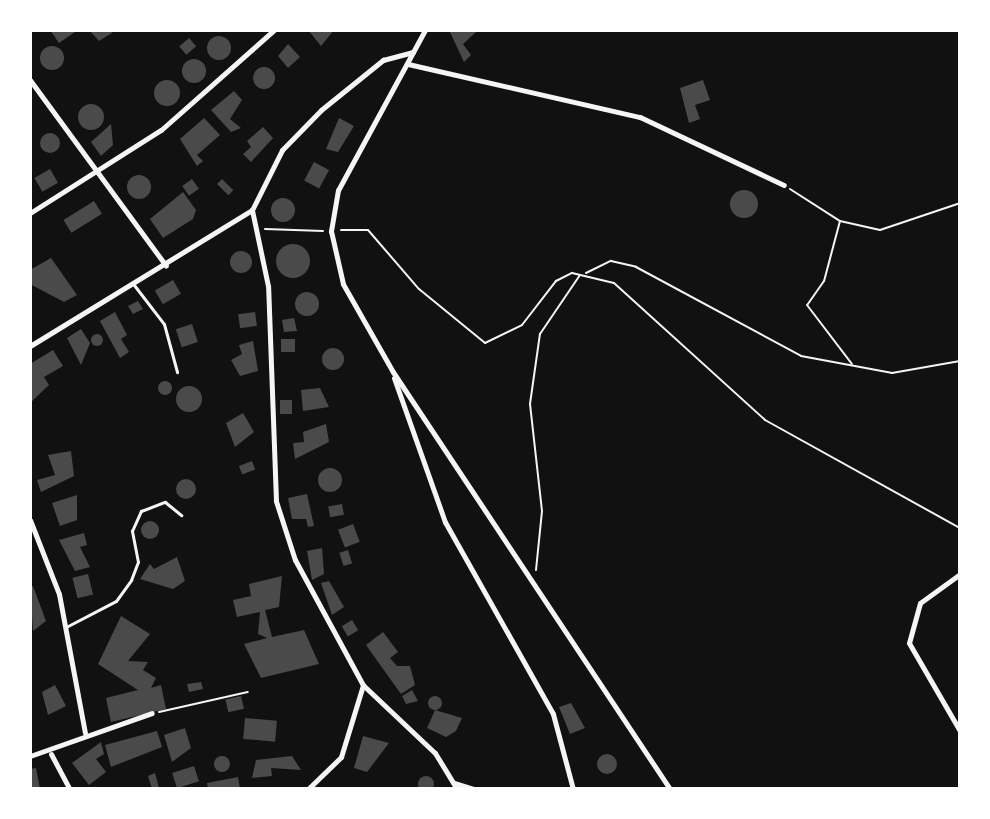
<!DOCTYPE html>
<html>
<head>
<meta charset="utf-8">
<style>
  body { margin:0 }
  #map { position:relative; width:990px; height:819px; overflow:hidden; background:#111; font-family:Lora,serif }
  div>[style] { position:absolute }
  .building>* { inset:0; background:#4a4a4a; transform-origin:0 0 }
  .round { border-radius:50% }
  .path>* { height:2px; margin:-1px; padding:0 1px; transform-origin:1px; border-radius:1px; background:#f5f5f5 }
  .service>* { height:3px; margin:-1.5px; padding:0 1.5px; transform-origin:1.5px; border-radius:1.5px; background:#f5f5f5 }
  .minor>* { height:5px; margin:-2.5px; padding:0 2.5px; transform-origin:2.5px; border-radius:2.5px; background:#f5f5f5 }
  span { translate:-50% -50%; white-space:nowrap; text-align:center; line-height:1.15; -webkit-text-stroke:6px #fff; paint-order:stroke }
  .frame { position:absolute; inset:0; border:32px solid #fff; pointer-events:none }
</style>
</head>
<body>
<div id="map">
  <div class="building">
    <i style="clip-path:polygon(50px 30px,78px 30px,59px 43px)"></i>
    <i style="clip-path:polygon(89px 30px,110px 30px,112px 33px,99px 41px)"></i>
    <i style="clip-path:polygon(308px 30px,334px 30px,321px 46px)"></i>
    <i style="clip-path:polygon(449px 30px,476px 32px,463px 44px,471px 55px,464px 62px)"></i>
    <i class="round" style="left:207px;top:36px;width:24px;height:24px"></i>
    <i style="left:189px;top:38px;width:11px;height:13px;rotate:49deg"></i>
    <i style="clip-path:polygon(288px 44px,300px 57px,288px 68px,278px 56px)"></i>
    <i class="round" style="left:40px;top:46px;width:24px;height:24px"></i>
    <i class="round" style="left:182px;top:59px;width:24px;height:24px"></i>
    <i class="round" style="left:253px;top:67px;width:22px;height:22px"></i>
    <i class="round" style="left:154px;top:80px;width:26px;height:26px"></i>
    <i style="clip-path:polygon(703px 80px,710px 100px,695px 105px,700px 119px,689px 123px,680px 88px)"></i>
    <i style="clip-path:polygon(234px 91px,242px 100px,230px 119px,241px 128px,231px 132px,211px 110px)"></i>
    <i class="round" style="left:78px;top:104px;width:26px;height:26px"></i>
    <i style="clip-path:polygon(204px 118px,220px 135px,197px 155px,203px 161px,197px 166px,180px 139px)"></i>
    <i style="clip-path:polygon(339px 118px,354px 126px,338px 152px,326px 149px)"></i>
    <i style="clip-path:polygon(111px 124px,113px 145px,101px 156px,91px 142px)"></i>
    <i style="clip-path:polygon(263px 127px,273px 138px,251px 162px,243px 154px,251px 147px,247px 141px)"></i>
    <i class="round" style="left:40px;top:133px;width:20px;height:20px"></i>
    <i style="left:314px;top:162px;width:17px;height:21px;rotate:28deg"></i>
    <i style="left:50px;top:169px;width:16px;height:18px;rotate:60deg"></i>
    <i class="round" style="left:127px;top:175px;width:24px;height:24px"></i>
    <i style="left:192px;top:179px;width:12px;height:12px;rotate:55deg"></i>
    <i style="left:222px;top:179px;width:16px;height:7px;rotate:45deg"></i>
    <i class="round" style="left:730px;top:190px;width:28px;height:28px"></i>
    <i style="clip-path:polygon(183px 192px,196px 210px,193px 219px,163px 238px,150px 219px)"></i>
    <i class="round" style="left:271px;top:198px;width:24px;height:24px"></i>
    <i style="left:94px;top:201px;width:15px;height:36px;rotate:58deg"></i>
    <i class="round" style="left:276px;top:244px;width:34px;height:34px"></i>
    <i class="round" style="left:230px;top:251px;width:22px;height:22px"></i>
    <i style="clip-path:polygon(51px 258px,77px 295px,64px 302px,30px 284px,30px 270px)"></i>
    <i style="left:173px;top:280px;width:16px;height:21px;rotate:60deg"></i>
    <i class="round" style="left:295px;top:292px;width:24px;height:24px"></i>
    <i style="clip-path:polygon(138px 301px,143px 309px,133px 314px,128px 306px)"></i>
    <i style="clip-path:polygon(115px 312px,127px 335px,121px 339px,129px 352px,120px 358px,100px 321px)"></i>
    <i style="left:255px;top:312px;width:14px;height:17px;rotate:82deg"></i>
    <i style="clip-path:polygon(294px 318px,297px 331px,284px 332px,282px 320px)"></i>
    <i style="left:192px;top:324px;width:19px;height:17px;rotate:72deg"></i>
    <i style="clip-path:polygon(81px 329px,90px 343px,81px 365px,67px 338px)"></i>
    <i class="round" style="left:91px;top:334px;width:12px;height:12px"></i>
    <i style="left:281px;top:339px;width:14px;height:13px"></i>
    <i style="clip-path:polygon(253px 341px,258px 371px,240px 376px,231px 360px,242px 354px,239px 345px)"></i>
    <i class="round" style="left:322px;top:348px;width:22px;height:22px"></i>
    <i style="clip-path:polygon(53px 350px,63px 366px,44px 377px,49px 385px,30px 403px,30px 364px)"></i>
    <i class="round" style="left:158px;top:381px;width:14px;height:14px"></i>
    <i class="round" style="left:176px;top:386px;width:26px;height:26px"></i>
    <i style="clip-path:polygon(320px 388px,329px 407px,303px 411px,301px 390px)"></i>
    <i style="left:280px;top:400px;width:12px;height:14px"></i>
    <i style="clip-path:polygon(243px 413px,254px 432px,235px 447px,226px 423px)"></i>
    <i style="clip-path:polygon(326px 424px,329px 442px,295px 459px,293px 443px,304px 442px,303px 432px)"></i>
    <i style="clip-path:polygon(71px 451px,74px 476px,41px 492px,37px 480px,55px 475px,48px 455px)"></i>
    <i style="left:252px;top:461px;width:9px;height:14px;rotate:69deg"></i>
    <i class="round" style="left:318px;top:468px;width:24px;height:24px"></i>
    <i class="round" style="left:176px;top:479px;width:20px;height:20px"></i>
    <i style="clip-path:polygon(307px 494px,314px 526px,308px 527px,306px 519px,292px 519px,288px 498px)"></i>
    <i style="clip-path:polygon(77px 495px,77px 520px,60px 526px,52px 503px)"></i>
    <i style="left:342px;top:504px;width:11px;height:14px;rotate:80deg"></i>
    <i class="round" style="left:141px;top:521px;width:18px;height:18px"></i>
    <i style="left:353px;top:524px;width:19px;height:16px;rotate:69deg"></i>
    <i style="clip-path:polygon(84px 533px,87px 545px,80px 547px,90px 567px,75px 571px,59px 540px)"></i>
    <i style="clip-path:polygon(322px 548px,324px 574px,312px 580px,307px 551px)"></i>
    <i style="left:348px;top:550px;width:14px;height:9px;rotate:73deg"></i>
    <i style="clip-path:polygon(177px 557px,185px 581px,173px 589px,140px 579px,150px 564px,154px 569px)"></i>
    <i style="left:88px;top:574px;width:21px;height:16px;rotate:76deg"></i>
    <i style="clip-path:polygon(282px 576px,279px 607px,265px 610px,272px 637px,304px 630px,319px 664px,261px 678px,244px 644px,267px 638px,258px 634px,260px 612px,237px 617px,233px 600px,251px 596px,249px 584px)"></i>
    <i style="clip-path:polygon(329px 581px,344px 607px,332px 615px,321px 583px)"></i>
    <i style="clip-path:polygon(33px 586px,46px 621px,33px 631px,30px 587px)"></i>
    <i style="clip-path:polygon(121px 616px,150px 634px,128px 661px,148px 662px,143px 670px,156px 678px,151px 688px,161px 685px,166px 709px,111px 722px,106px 698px,138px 690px,98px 664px)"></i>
    <i style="left:352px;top:620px;width:12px;height:12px;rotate:59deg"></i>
    <i style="clip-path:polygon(383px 632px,398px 652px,390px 658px,397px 666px,410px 666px,415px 685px,401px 694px,366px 645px)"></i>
    <i style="clip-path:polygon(201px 682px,203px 689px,189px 692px,187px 684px)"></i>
    <i style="clip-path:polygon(55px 685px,66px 706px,48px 715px,42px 692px)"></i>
    <i style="clip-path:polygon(412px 690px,418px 701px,406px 704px,402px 696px)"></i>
    <i style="left:241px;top:696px;width:13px;height:16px;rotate:77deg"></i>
    <i class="round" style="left:428px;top:696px;width:14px;height:14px"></i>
    <i style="clip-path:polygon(571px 703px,585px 728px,570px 734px,559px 707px)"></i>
    <i style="clip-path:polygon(435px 710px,462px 718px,456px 731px,446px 737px,427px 728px)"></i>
    <i style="left:245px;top:718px;width:32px;height:21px;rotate:5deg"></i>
    <i style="clip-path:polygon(185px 728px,191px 748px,172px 762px,164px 735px)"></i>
    <i style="clip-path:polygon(157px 731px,162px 747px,111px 767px,105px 745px)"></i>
    <i style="clip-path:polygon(363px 736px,389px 743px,367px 772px,354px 768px)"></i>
    <i style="clip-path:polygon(101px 742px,104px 754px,96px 759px,106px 772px,89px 785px,72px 763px)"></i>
    <i class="round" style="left:597px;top:754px;width:20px;height:20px"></i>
    <i class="round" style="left:214px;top:756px;width:16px;height:16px"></i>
    <i style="clip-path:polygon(292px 756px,301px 770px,271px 768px,272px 776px,252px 778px,256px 760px)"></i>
    <i style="left:194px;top:766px;width:16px;height:23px;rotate:72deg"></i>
    <i style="clip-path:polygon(36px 768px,40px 789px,30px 789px,30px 769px)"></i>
    <i style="clip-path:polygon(155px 773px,159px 788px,152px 789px,148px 776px)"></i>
    <i class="round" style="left:418px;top:776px;width:16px;height:16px"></i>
    <i style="clip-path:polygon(238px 777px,240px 789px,208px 789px,207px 783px)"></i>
  </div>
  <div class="path">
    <i style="left:790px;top:189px;width:59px;rotate:32.6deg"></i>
    <i style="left:840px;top:221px;width:62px;rotate:104.9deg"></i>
    <i style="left:824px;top:281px;width:29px;rotate:125deg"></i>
    <i style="left:807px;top:305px;width:74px;rotate:52.7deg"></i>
    <i style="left:840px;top:221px;width:41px;rotate:12.7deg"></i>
    <i style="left:880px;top:230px;width:84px;rotate:-18.6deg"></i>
    <i style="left:265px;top:229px;width:58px;rotate:2deg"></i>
    <i style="left:341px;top:230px;width:27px"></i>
    <i style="left:368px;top:230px;width:78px;rotate:49.2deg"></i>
    <i style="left:419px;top:289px;width:85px;rotate:39.3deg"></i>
    <i style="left:485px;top:343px;width:41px;rotate:-25.9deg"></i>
    <i style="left:522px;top:325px;width:56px;rotate:-52.3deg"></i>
    <i style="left:556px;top:281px;width:18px;rotate:-27deg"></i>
    <i style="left:572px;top:273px;width:43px;rotate:13.4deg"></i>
    <i style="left:614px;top:283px;width:204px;rotate:42.2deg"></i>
    <i style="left:765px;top:420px;width:223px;rotate:29deg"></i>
    <i style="left:586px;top:273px;width:28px;rotate:-26deg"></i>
    <i style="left:611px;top:261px;width:26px;rotate:13deg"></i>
    <i style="left:636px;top:267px;width:187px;rotate:28.3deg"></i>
    <i style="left:801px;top:356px;width:93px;rotate:10.6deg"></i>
    <i style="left:892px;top:373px;width:69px;rotate:-10deg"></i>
    <i style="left:536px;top:570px;width:59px;rotate:-84.2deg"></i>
    <i style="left:542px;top:511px;width:108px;rotate:-96.4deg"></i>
    <i style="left:530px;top:404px;width:71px;rotate:-81.9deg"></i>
    <i style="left:540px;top:334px;width:71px;rotate:-55.9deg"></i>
    <i style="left:159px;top:712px;width:91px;rotate:-12.7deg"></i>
  </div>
  <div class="service">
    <i style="left:134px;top:285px;width:49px;rotate:52.4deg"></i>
    <i style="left:164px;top:324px;width:50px;rotate:74.8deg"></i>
    <i style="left:66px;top:627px;width:56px;rotate:-27.5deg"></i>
    <i style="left:116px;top:601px;width:26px;rotate:-54deg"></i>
    <i style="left:131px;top:580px;width:19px;rotate:-69deg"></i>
    <i style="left:138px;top:562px;width:32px;rotate:-101deg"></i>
    <i style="left:132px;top:531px;width:22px;rotate:-66deg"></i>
    <i style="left:141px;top:511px;width:26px;rotate:-21deg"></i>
    <i style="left:165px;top:502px;width:21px;rotate:39deg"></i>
  </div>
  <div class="minor">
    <i style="left:425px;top:30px;width:182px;rotate:118.5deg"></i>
    <i style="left:338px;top:190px;width:42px;rotate:99.7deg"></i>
    <i style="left:331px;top:231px;width:54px;rotate:77.2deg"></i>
    <i style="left:343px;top:284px;width:101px;rotate:60.4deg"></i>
    <i style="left:393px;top:372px;width:501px;rotate:56.41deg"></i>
    <i style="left:408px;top:64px;width:238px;rotate:12.9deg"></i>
    <i style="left:640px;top:117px;width:159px;rotate:25.3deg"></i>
    <i style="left:30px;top:80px;width:230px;rotate:53.8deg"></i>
    <i style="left:30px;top:213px;width:155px;rotate:-32.4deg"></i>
    <i style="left:161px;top:130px;width:151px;rotate:-41.5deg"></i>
    <i style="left:30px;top:346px;width:260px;rotate:-31.5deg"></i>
    <i style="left:394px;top:378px;width:153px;rotate:70.5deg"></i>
    <i style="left:445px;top:522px;width:220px;rotate:60.6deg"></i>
    <i style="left:553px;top:714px;width:78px;rotate:75.1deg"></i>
    <i style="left:30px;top:520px;width:79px;rotate:68.6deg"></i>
    <i style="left:59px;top:594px;width:141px;rotate:79.4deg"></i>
    <i style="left:960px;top:574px;width:49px;rotate:144.1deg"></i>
    <i style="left:920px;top:603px;width:41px;rotate:105.4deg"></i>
    <i style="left:909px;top:643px;width:102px;rotate:59.9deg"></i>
    <i style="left:363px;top:685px;width:99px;rotate:43.4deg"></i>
    <i style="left:435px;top:753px;width:42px;rotate:58.6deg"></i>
    <i style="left:51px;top:754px;width:40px;rotate:62deg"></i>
    <i style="left:30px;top:756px;width:129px;rotate:-19.4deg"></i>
    <i style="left:454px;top:783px;width:21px;rotate:17deg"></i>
    <i style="left:308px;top:789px;width:46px;rotate:-44.1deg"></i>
    <i style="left:341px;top:757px;width:75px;rotate:-73deg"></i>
    <i style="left:363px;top:685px;width:142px;rotate:-118.5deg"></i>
    <i style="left:295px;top:560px;width:62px;rotate:-107.9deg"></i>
    <i style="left:276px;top:501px;width:215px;rotate:-92.1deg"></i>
    <i style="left:268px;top:286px;width:78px;rotate:-101.9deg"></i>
    <i style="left:252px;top:210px;width:67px;rotate:-63.4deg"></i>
    <i style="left:282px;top:150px;width:56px;rotate:-45.7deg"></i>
    <i style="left:321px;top:110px;width:80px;rotate:-38.9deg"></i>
    <i style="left:383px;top:60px;width:31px;rotate:-15deg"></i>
  </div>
  <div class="frame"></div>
</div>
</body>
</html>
